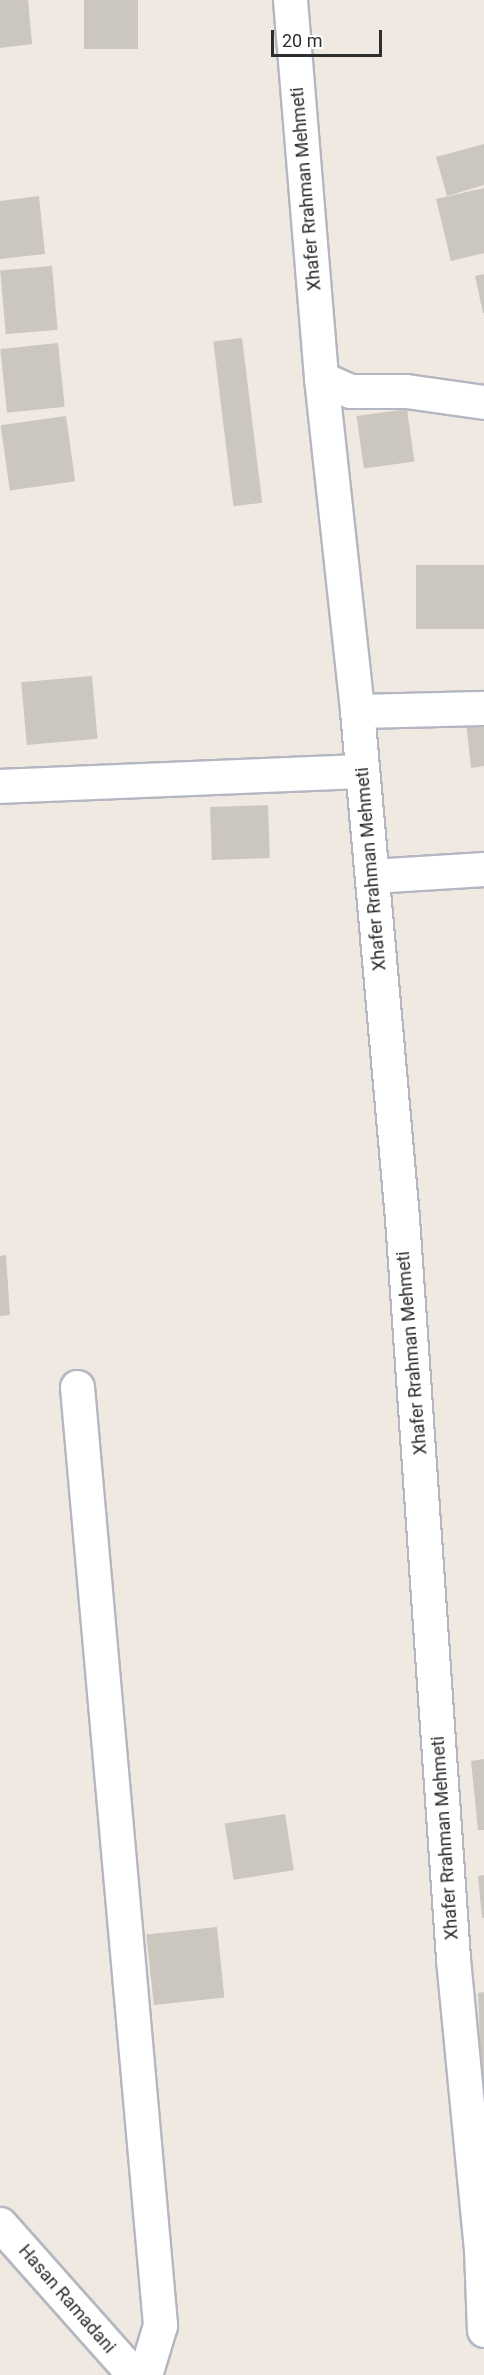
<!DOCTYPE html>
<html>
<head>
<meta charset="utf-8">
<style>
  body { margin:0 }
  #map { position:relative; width:484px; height:2375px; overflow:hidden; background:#efe9e1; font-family:Roboto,sans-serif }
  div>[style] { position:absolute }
  .building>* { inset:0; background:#cbc7bf; transform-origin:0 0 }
  .roads { filter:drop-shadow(2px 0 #b4b7c1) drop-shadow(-2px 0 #b4b7c1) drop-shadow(0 2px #b4b7c1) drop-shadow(0 -2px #b4b7c1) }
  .street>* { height:33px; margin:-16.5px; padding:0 16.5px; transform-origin:16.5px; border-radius:16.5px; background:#fff }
  .secondary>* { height:33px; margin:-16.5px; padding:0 16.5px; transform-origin:16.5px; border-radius:16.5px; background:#fff }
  span { translate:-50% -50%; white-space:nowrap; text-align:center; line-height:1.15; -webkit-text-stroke:5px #fff; paint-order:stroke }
  .street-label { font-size:18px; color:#2e2e2e }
  .scale { position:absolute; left:271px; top:30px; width:111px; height:27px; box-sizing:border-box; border:3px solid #2e2e2e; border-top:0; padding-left:8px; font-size:18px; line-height:21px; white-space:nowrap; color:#2e2e2e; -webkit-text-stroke:4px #fff; paint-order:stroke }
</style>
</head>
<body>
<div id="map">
  <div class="building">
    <i style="clip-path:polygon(0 0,28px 0,32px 44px,0 48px)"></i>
    <i style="left:84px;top:0;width:54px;height:49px"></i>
    <i style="clip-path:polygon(484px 144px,484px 185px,447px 196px,436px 157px)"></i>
    <i style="clip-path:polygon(484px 188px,484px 253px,451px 261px,436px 199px)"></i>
    <i style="clip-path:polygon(39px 196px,45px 254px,0 259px,0 201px)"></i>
    <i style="left:52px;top:266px;width:64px;height:52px;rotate:85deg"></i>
    <i style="clip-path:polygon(484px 274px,484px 313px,483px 313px,475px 276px)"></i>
    <i style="left:242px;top:338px;width:166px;height:29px;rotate:83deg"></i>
    <i style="left:58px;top:343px;width:64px;height:58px;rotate:84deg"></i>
    <i style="left:407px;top:409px;width:53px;height:51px;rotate:82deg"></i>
    <i style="left:66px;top:416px;width:66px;height:66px;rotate:82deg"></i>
    <i style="left:484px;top:565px;width:64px;height:68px;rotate:90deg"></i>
    <i style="left:92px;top:676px;width:63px;height:71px;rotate:85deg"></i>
    <i style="clip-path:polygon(484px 710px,484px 766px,471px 768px,465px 712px)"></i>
    <i style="left:268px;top:805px;width:53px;height:58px;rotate:88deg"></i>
    <i style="clip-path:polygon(6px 1255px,10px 1315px,0 1316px,0 1256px)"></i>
    <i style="clip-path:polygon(484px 1759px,484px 1830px,478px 1830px,471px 1761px)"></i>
    <i style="left:285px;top:1814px;width:57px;height:61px;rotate:81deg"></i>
    <i style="clip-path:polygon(484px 1875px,484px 1918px,482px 1918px,478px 1876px)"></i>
    <i style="left:217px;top:1927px;width:71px;height:71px;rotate:84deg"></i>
    <i style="clip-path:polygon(484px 1992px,484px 2093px,482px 2093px,478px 1993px)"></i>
  </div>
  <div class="roads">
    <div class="street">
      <i style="left:290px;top:0;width:379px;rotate:85.3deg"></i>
      <i style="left:321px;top:378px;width:335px;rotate:83.8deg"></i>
      <i style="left:357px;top:711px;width:509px;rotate:84.93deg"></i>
      <i style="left:402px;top:1218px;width:743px;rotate:86.06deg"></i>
      <i style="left:453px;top:1959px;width:291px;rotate:84.5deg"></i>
      <i style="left:481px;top:2249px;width:81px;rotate:87.9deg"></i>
      <i style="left:321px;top:378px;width:32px;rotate:24deg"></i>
      <i style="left:350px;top:391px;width:56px"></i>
      <i style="left:406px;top:391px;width:79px;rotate:8deg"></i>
      <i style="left:357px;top:711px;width:127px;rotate:-1.4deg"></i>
      <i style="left:0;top:786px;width:362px;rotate:-2.4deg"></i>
      <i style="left:372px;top:876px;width:112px;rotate:-3.6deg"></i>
      <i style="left:77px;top:1387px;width:942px;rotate:84.94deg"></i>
      <i style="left:160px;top:2325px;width:52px;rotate:106.7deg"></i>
    </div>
    <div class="secondary">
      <i style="left:0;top:2224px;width:202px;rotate:48.4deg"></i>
    </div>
  </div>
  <div class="street-label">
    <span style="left:306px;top:189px;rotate:-95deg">Xhafer Rrahman Mehmeti</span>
    <span style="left:371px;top:869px;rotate:-95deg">Xhafer Rrahman Mehmeti</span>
    <span style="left:412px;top:1353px;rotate:-95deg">Xhafer Rrahman Mehmeti</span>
    <span style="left:445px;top:1838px;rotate:-94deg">Xhafer Rrahman Mehmeti</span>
    <span style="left:67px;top:2299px;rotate:49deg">Hasan Ramadani</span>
  </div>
  <div class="scale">20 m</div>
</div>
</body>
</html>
